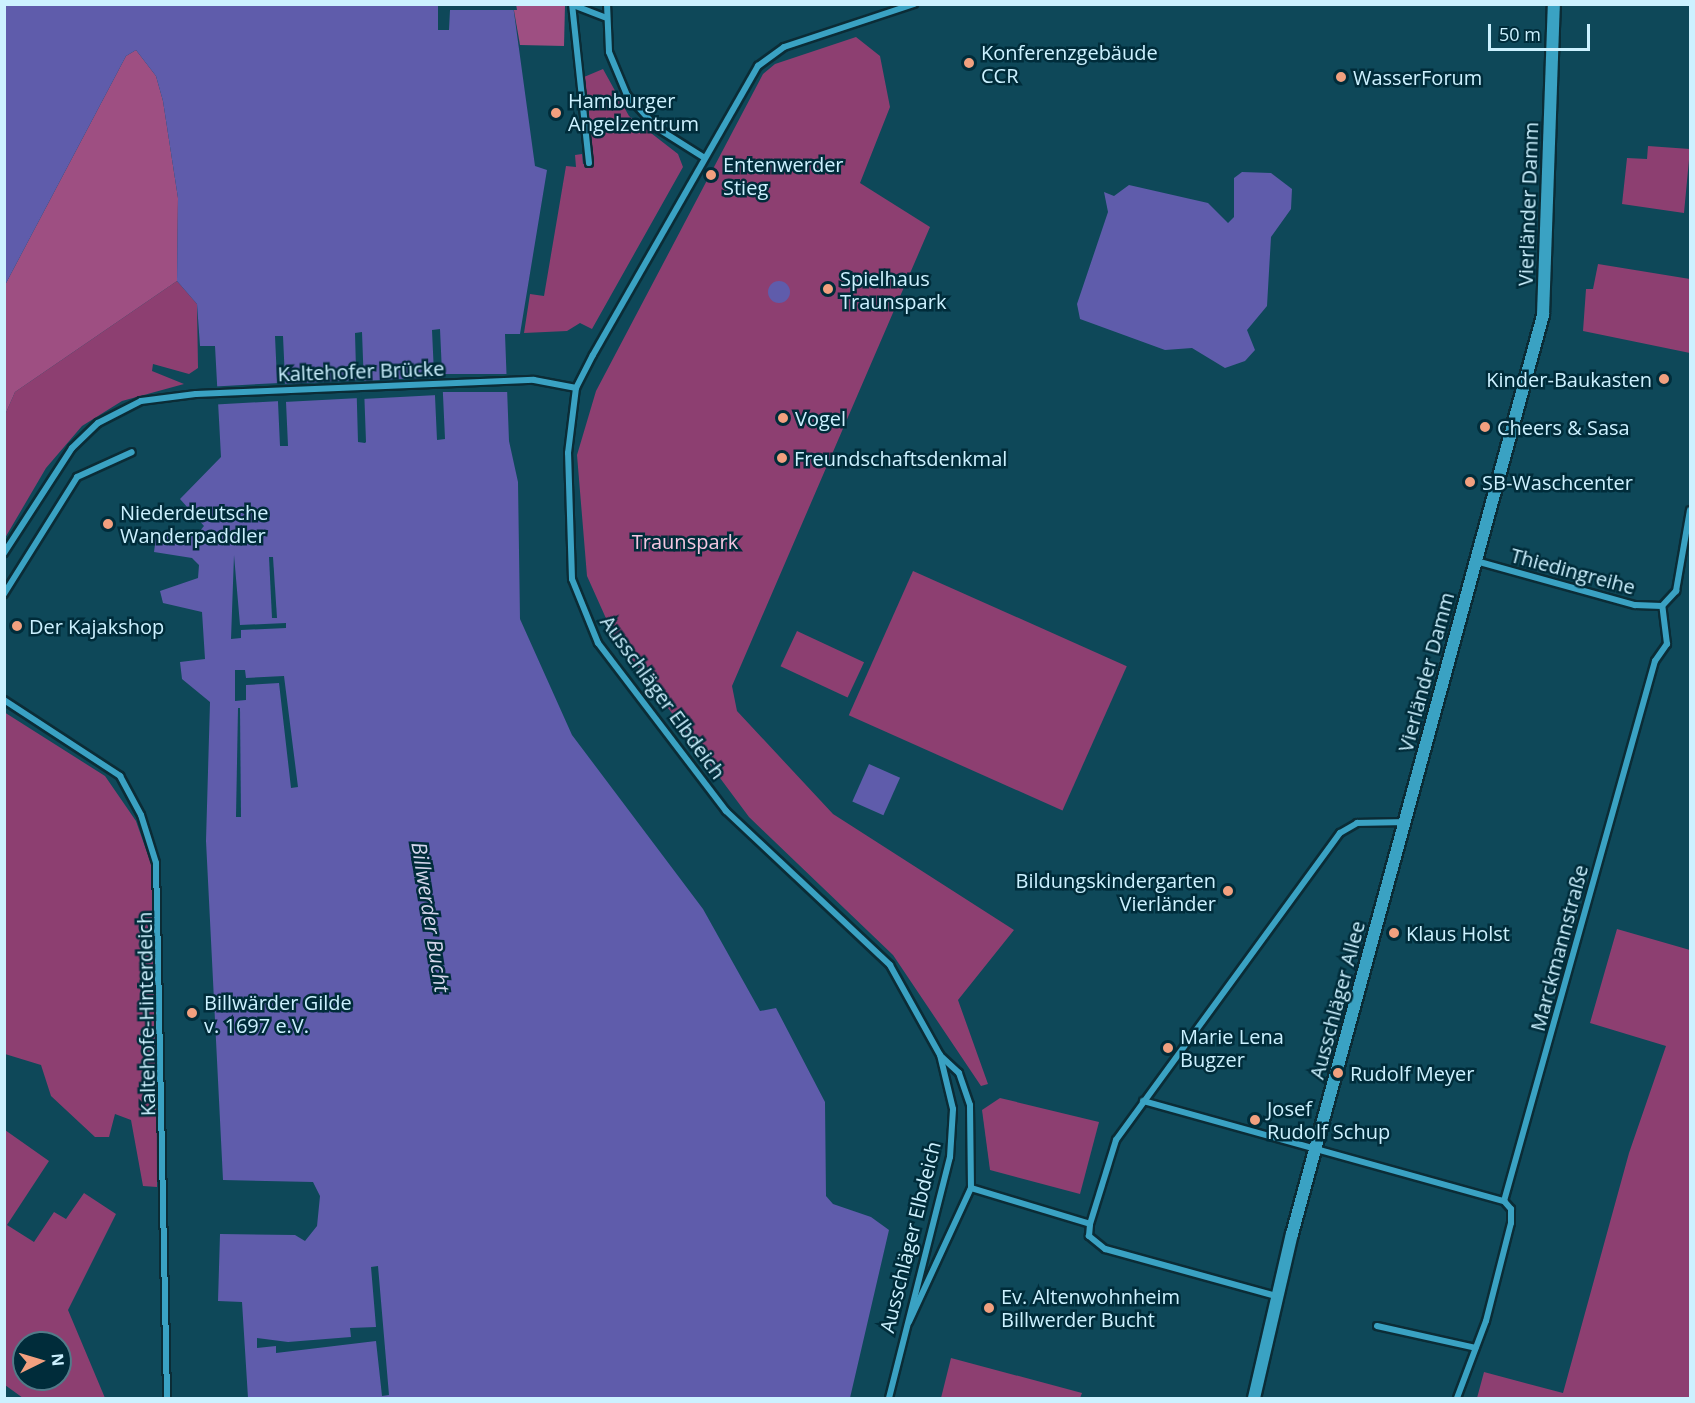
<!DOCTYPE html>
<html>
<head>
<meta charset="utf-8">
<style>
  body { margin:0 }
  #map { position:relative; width:1695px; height:1403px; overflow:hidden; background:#0e4859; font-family:"Open Sans",sans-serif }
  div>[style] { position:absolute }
  .green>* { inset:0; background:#8d3f71; transform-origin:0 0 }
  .forest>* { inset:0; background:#9e4f82 }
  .water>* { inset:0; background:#5f5cab; transform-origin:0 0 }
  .round { border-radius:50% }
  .pier>* { inset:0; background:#0e4859; transform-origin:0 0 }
  .roads { filter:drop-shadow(2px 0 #0b2c36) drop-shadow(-2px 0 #0b2c36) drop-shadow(0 2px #0b2c36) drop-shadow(0 -2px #0b2c36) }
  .street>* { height:6px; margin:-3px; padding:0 3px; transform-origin:3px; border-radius:3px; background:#3aa2c3 }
  .secondary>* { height:12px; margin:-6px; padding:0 6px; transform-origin:6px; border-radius:6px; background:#3aa2c3 }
  .dots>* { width:16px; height:16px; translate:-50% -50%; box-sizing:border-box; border:3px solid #002c3a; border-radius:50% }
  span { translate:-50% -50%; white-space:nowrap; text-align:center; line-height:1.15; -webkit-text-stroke:5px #002c3a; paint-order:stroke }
  .poi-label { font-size:20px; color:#ccf1ff }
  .left { translate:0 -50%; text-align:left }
  .right { translate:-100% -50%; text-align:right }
  .street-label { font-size:20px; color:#ccf1ff }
  .park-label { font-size:20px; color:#f4c7e1 }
  .water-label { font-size:21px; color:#d4d6ec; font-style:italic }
  .frame { position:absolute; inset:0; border:6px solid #ccf1ff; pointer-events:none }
  .north { position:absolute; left:12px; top:1331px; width:60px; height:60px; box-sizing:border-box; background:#002c3a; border:2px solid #527b89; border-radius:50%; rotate:85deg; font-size:16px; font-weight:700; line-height:24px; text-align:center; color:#ccf1ff }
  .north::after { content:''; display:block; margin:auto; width:21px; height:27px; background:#f2a07f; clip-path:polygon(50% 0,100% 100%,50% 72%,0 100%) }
  .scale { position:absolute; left:1488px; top:24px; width:102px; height:27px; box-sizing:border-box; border:3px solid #ccf1ff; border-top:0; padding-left:8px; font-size:18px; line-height:21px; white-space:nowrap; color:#ccf1ff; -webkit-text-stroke:4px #002c3a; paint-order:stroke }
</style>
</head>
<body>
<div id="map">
  <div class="green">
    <i style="clip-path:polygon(856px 37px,880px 56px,890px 107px,860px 183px,930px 227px,732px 686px,737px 711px,833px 814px,1014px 930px,958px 1000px,988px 1084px,981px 1086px,893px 955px,749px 817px,613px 634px,587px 576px,577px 455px,596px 391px,763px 74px,775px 64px)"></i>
    <i style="clip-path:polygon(603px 69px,629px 116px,678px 154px,683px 167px,592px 329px,580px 323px,567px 331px,524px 333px,530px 294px,544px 296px,566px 166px,576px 167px,575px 155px,582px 154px,583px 164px,593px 163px,584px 77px)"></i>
    <i style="clip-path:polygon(1648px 146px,1690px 149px,1684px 213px,1622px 204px,1627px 158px,1647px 159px)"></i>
    <i style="clip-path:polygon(1598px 264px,1690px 279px,1690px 353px,1583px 331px,1586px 289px,1593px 289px)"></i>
    <i style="clip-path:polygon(177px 281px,197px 304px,198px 368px,189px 374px,153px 364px,152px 371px,184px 384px,122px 401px,82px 426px,46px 468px,5px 538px,5px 415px,15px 392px)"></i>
    <i style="left:913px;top:571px;width:234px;height:158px;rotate:24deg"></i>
    <i style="left:797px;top:631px;width:74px;height:39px;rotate:25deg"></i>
    <i style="clip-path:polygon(4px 712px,105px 776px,136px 821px,156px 878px,157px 1187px,143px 1186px,131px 1120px,115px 1114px,109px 1137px,95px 1137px,51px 1096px,41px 1065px,5px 1054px)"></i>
    <i style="clip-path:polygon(1617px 929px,1690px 950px,1690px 1398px,1477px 1398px,1484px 1372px,1563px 1393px,1629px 1153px,1666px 1046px,1590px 1023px)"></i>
    <i style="clip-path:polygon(1000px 1098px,1099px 1122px,1080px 1194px,990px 1170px,982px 1110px)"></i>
    <i style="clip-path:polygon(evenodd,5px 1130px,49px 1161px,7px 1225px,34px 1242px,54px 1212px,66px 1219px,84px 1193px,116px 1214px,68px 1310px,105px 1398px,23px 1398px,5px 1385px,5px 1130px,24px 1343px,60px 1343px,60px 1379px,24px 1379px,24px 1343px)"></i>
    <i style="clip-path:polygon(951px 1358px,1082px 1393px,1080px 1398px,941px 1398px)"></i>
  </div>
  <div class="forest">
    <i style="clip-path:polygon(513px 5px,565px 5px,564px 46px,520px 45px)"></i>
    <i style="clip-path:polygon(136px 50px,156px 76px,163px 101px,178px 198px,177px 281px,15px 392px,5px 415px,5px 285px,126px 56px)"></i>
  </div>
  <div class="water">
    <i style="clip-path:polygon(evenodd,5px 5px,513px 5px,535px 166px,547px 170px,520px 334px,505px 334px,509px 441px,518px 482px,520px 619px,572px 735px,703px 909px,760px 1011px,776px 1008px,825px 1102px,826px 1196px,833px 1204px,871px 1217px,889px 1230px,850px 1398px,248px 1398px,242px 1302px,218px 1301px,220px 1234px,295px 1235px,305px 1241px,317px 1226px,320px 1196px,313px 1182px,223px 1180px,206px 841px,210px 702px,182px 679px,180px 662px,205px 659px,202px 612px,163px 603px,160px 591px,198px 578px,199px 565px,192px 558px,154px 552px,156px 537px,199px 532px,204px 526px,180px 499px,221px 457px,215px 346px,200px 346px,197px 304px,177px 281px,178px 198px,163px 101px,156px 76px,136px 50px,126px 56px,5px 285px,5px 5px,440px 329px,445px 439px,437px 440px,432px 330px,440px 329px,5px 5px,362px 332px,366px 442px,365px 443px,358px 442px,355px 333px,362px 332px,5px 5px,275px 336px,283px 336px,288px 446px,280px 446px,275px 336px)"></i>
    <i style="clip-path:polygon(1271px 173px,1292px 189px,1291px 209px,1271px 237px,1267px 306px,1247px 330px,1255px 350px,1245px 361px,1225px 368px,1192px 348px,1165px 350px,1080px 319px,1077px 304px,1108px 212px,1104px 192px,1114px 196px,1129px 185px,1208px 203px,1228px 223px,1234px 217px,1234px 178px,1242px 172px)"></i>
    <i class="round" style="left:768px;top:281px;width:22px;height:22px"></i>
    <i style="left:869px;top:764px;width:34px;height:41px;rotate:24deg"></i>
  </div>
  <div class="pier">
    <i style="clip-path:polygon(516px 4px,517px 10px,450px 10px,449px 30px,438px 30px,438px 5px)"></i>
    <i style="left:508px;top:374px;width:18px;height:69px;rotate:90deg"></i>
    <i style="left:437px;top:377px;width:18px;height:76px;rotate:87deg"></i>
    <i style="left:359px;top:380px;width:18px;height:76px;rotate:87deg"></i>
    <i style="left:280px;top:383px;width:18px;height:65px;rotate:87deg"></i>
    <i style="clip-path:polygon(234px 555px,240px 625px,286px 623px,286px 628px,241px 630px,241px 638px,231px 639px)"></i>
    <i style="clip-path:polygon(269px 557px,273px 557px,277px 618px,272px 618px)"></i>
    <i style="clip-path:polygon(235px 670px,245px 670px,246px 678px,284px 676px,298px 787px,291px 788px,279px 683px,246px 685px,246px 700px,235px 701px)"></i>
    <i style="clip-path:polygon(238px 708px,240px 708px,241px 817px,236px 817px)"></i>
    <i style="clip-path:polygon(378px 1266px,389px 1395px,382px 1396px,376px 1341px,276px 1353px,276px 1346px,257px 1348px,257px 1338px,288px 1342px,351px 1337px,350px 1328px,376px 1327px,371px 1267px)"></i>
  </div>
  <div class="roads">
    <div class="street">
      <i style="left:572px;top:4px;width:160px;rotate:83.9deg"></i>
      <i style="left:607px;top:4px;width:48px;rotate:87.6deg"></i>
      <i style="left:609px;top:52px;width:47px;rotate:67.3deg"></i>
      <i style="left:627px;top:95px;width:45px;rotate:47.7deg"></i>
      <i style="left:657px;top:128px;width:54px;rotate:32.2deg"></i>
      <i style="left:573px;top:5px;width:34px;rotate:21deg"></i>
      <i style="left:4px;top:553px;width:125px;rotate:-57.1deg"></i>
      <i style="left:72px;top:448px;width:36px;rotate:-44deg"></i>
      <i style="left:98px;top:423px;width:48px;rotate:-27.1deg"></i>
      <i style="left:141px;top:401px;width:55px;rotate:-7.3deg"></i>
      <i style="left:196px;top:394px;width:338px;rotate:-2.4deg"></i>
      <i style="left:534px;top:380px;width:43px;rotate:10.8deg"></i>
      <i style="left:1476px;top:561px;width:165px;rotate:15.5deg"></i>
      <i style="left:1635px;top:605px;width:27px;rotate:2deg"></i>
      <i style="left:1662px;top:606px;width:21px;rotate:-47deg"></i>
      <i style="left:1676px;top:591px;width:82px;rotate:-80.2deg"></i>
      <i style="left:4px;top:594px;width:138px;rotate:-58deg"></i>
      <i style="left:77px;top:477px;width:60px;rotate:-24.4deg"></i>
      <i style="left:4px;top:700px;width:139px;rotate:33.2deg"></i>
      <i style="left:120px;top:776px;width:44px;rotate:61.7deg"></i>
      <i style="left:141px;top:815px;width:50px;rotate:72.6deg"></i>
      <i style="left:156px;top:863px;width:535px;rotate:88.82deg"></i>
      <i style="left:1143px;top:1101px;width:375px;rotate:15.5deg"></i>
      <i style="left:971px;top:1188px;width:124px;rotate:16.8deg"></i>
      <i style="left:1504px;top:1201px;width:561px;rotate:-74.38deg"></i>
      <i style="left:1655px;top:661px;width:21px;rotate:-55deg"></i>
      <i style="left:1667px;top:644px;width:38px;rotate:-97deg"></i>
      <i style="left:1276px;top:1296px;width:177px;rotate:-164.6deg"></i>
      <i style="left:1105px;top:1249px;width:21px;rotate:-141deg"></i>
      <i style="left:1089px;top:1236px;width:12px;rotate:-85deg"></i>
      <i style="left:1090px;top:1224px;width:88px;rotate:-72.8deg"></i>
      <i style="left:1116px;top:1140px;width:380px;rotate:-53.9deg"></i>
      <i style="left:1340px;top:833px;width:20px;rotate:-30deg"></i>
      <i style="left:1357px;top:823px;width:48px;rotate:-1.2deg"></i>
      <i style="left:909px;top:1322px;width:148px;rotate:-65.2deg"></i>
      <i style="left:971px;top:1188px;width:83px;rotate:-90.7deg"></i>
      <i style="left:970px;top:1105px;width:34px;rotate:-109deg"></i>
      <i style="left:959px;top:1073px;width:25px;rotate:-137deg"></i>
      <i style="left:1377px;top:1326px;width:101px;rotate:12.5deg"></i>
      <i style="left:889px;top:1398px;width:249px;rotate:-75.8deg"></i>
      <i style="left:950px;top:1157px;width:48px;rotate:-86.4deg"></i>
      <i style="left:953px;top:1109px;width:56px;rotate:-103.5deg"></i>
      <i style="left:940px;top:1055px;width:103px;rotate:-119.1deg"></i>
      <i style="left:890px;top:965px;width:225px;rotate:-136.8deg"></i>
      <i style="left:726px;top:811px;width:211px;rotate:-127.3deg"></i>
      <i style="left:598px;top:643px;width:69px;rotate:-112.1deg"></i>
      <i style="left:572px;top:579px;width:126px;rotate:-91.8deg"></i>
      <i style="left:568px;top:453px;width:65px;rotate:-83deg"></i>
      <i style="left:576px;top:388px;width:37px;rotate:-63deg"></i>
      <i style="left:593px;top:355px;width:333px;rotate:-60.3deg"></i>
      <i style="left:758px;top:66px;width:32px;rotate:-36deg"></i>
      <i style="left:784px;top:47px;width:137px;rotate:-18.3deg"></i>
      <i style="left:1457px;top:1398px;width:82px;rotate:-69.4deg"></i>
      <i style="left:1486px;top:1321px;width:101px;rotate:-75.7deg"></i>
      <i style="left:1511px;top:1223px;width:14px;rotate:-90deg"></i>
      <i style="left:1511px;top:1209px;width:11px;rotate:-131deg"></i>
    </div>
    <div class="secondary">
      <i style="left:1254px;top:1398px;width:168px;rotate:-77deg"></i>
      <i style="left:1292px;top:1234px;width:953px;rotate:-74.72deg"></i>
      <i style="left:1543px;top:315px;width:311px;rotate:-88deg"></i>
    </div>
  </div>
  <div class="dots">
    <i style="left:969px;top:63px;background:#f2a07f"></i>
    <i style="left:1341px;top:77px;background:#f2a07f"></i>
    <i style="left:556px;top:113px;background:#f2a07f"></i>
    <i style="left:711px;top:175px;background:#f2a07f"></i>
    <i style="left:828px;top:289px;background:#f2a07f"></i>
    <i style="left:1664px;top:379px;background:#f2a07f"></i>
    <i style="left:783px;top:418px;background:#f2a07f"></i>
    <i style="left:1485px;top:427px;background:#f2a07f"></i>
    <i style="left:782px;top:458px;background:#f2a07f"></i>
    <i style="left:1470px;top:482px;background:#f2a07f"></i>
    <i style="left:108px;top:524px;background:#f2a07f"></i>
    <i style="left:17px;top:626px;background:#f2a07f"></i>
    <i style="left:1228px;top:891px;background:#f2a07f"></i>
    <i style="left:1394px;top:933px;background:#f2a07f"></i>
    <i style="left:192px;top:1013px;background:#f2a07f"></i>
    <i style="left:1168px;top:1048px;background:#f2a07f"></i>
    <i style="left:1338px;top:1073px;background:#f2a07f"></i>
    <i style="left:1255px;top:1120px;background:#f2a07f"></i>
    <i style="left:989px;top:1308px;background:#f2a07f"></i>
  </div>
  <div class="poi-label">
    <span class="left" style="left:981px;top:64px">Konferenzgebäude<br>CCR</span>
    <span class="left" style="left:1353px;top:77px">WasserForum</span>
    <span class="left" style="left:568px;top:112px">Hamburger<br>Angelzentrum</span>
    <span class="left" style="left:723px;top:176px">Entenwerder<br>Stieg</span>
    <span class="left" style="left:840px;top:290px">Spielhaus<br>Traunspark</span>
    <span class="right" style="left:1652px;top:379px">Kinder-Baukasten</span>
    <span class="left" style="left:795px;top:418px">Vogel</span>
    <span class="left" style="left:1497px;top:427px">Cheers &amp; Sasa</span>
    <span class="left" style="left:794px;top:458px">Freundschaftsdenkmal</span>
    <span class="left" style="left:1482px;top:482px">SB-Waschcenter</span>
    <span class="left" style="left:120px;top:524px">Niederdeutsche<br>Wanderpaddler</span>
    <span class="left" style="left:29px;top:626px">Der Kajakshop</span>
    <span class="right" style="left:1216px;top:892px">Bildungskindergarten<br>Vierländer</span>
    <span class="left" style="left:1406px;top:933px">Klaus Holst</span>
    <span class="left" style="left:204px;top:1014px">Billwärder Gilde<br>v. 1697 e.V.</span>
    <span class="left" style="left:1180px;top:1048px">Marie Lena<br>Bugzer</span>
    <span class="left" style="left:1350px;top:1073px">Rudolf Meyer</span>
    <span class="left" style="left:1267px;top:1120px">Josef<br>Rudolf Schup</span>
    <span class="left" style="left:1001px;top:1308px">Ev. Altenwohnheim<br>Billwerder Bucht</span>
  </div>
  <div class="street-label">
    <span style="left:1528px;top:204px;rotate:-88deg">Vierländer Damm</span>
    <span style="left:361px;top:371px;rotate:-2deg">Kaltehofer Brücke</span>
    <span style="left:1573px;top:571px;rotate:15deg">Thiedingreihe</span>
    <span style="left:1426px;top:672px;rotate:-75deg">Vierländer Damm</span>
    <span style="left:663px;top:697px;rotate:54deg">Ausschläger Elbdeich</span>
    <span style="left:1559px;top:948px;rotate:-75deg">Marckmannstraße</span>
    <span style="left:1337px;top:1000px;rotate:-75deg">Ausschläger Allee</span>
    <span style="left:146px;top:1014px;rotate:-91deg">Kaltehofe-Hinterdeich</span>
    <span style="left:910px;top:1237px;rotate:-76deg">Ausschläger Elbdeich</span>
  </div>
  <div class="park-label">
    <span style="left:685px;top:541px">Traunspark</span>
  </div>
  <div class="water-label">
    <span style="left:431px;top:917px;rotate:81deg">Billwerder Bucht</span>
  </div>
  <div class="frame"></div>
  <div class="north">N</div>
  <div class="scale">50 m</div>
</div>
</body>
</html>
